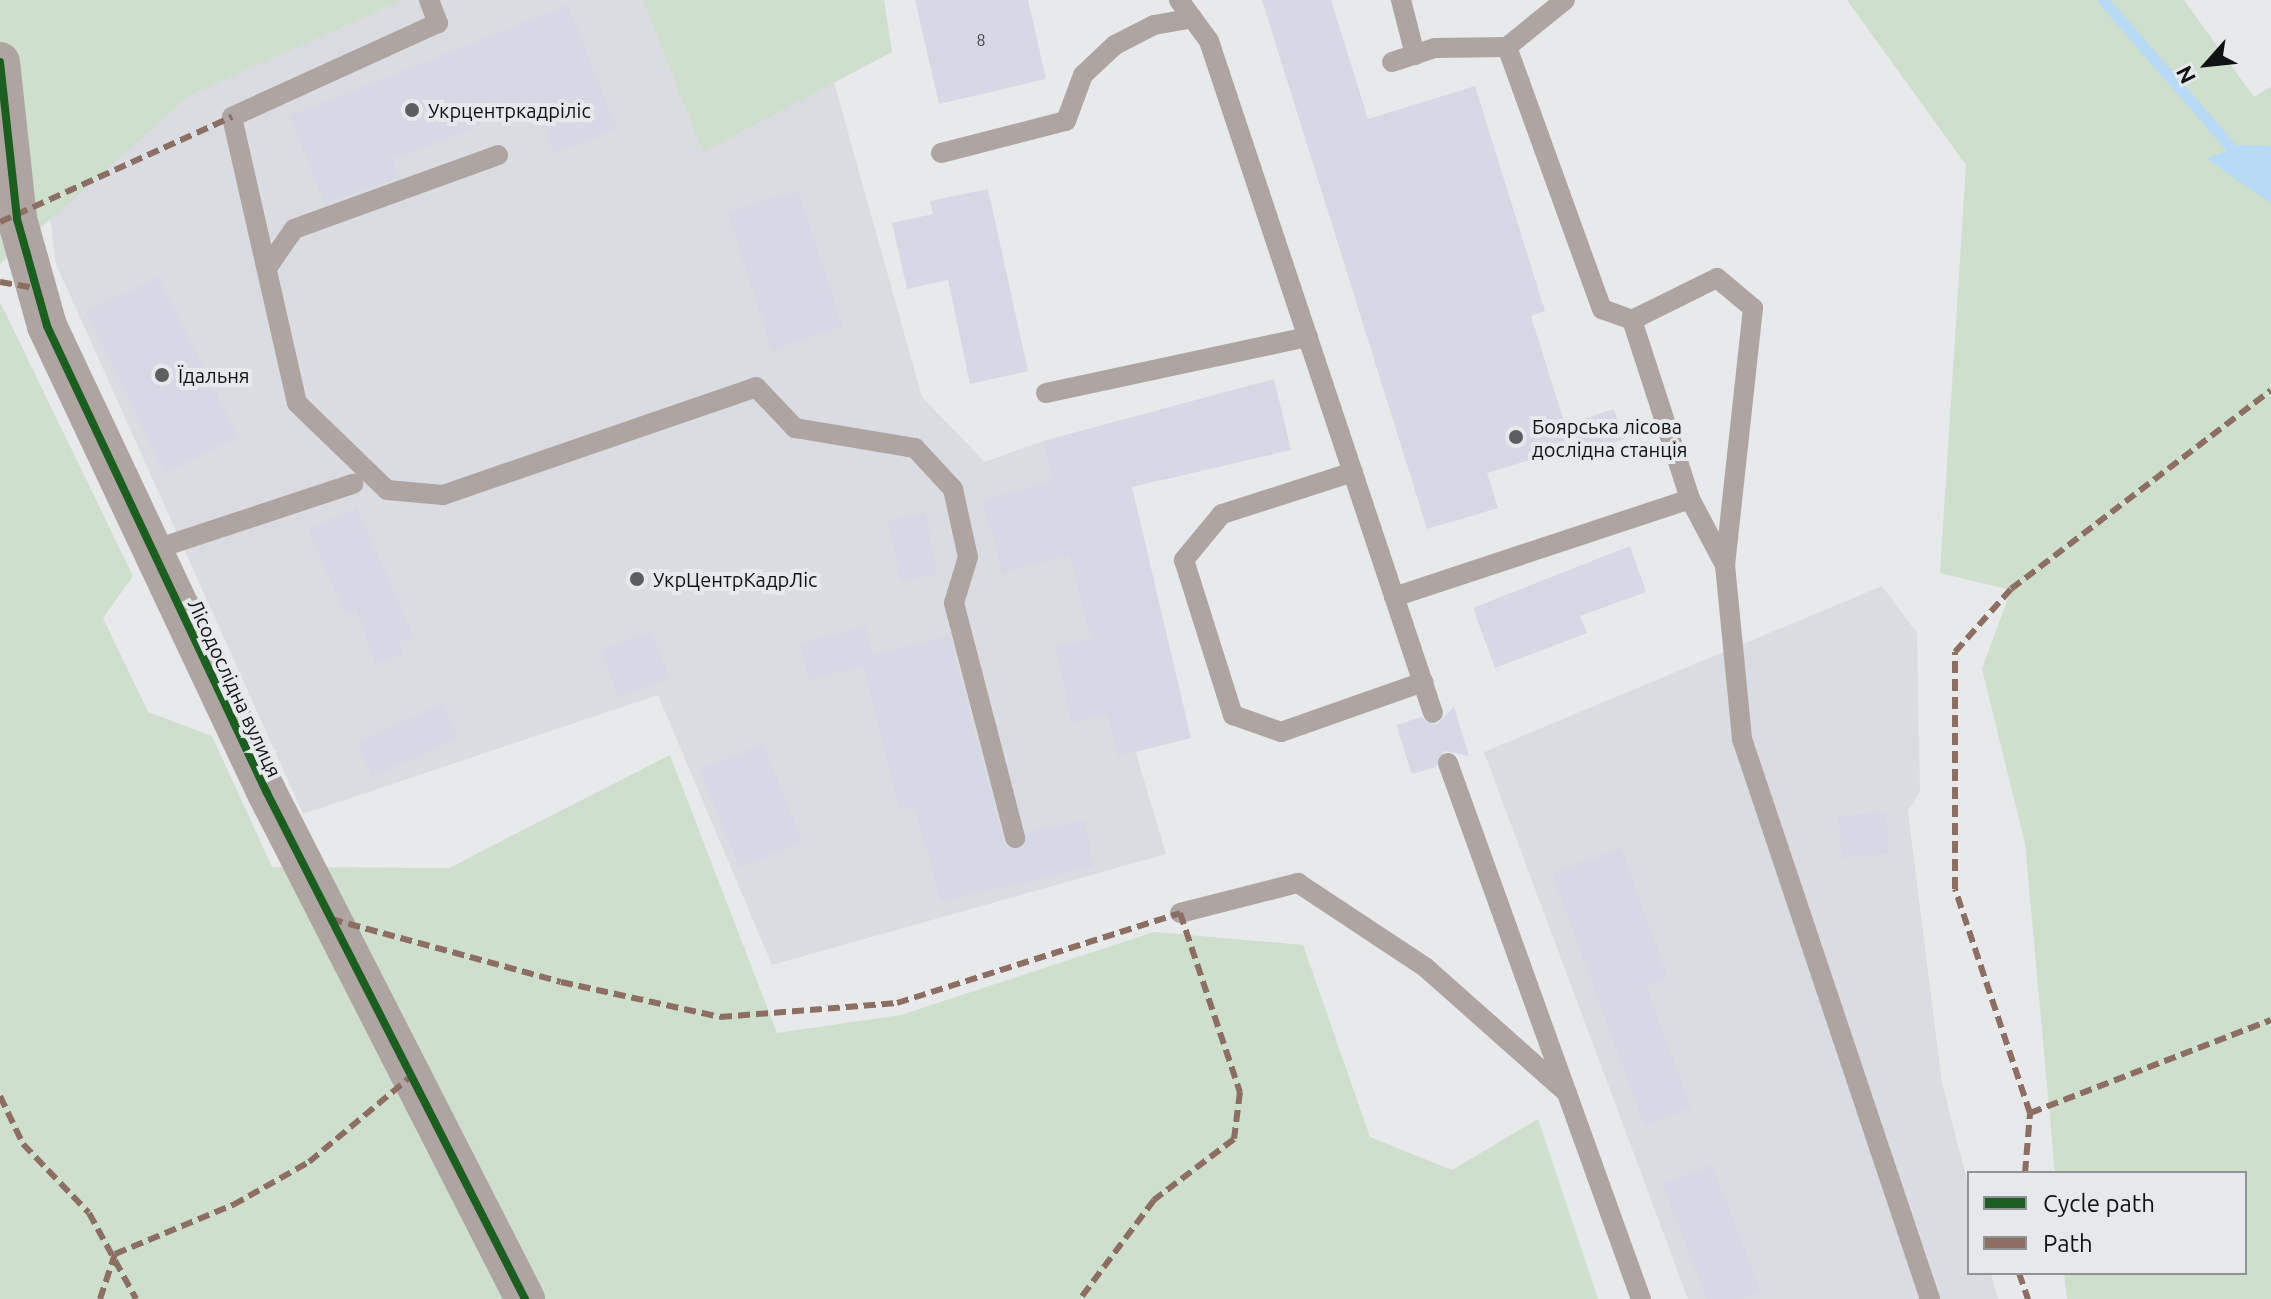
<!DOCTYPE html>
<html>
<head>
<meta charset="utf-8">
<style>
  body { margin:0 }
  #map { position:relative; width:2271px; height:1299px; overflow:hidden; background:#e8e9eb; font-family:Ubuntu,sans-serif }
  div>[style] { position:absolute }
  .built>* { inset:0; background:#dadce2 }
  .green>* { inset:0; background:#cedfcd }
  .water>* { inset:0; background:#b7daf6 }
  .stream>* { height:11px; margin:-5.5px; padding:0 5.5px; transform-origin:5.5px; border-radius:5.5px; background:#b7daf6 }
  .building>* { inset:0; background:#d6d8e6; transform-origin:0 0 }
  .lane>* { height:20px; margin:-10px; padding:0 10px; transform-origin:10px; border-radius:10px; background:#aea5a2 }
  .street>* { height:40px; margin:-20px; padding:0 20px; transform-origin:20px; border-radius:20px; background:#aea5a2 }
  .quiet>* { height:6px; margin-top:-3px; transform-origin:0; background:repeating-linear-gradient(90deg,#8d6e63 0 12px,transparent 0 18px) }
  .cycleway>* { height:8px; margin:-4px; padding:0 4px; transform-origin:4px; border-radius:4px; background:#1b5e20 }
  .dots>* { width:22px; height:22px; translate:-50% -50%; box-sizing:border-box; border:4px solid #e7e8ec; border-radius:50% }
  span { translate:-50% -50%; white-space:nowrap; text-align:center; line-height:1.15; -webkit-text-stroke:8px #e7e8ec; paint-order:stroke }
  .number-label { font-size:16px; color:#424448 }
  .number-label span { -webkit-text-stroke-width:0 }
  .poi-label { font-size:20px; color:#111213 }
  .left { translate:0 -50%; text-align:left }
  .street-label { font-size:20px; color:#111213 }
  .legend { position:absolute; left:1967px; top:1171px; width:280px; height:104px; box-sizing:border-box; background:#e7e8ec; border:2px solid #919295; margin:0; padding:10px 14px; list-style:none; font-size:24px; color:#111213 }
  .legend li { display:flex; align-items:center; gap:16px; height:40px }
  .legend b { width:40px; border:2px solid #919295 }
  .north { position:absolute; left:2167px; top:24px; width:80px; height:80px; -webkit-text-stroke:6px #e7e8ec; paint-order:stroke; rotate:243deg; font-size:22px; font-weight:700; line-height:32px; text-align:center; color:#111213 }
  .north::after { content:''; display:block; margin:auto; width:28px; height:36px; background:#111213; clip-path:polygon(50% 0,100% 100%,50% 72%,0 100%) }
</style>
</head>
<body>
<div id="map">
  <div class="built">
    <i style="clip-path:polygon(369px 0,811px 0,922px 397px,985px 462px,1043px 441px,1166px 854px,772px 965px,658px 695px,303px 814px,56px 264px,40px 138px)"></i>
    <i style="clip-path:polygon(1882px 586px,1917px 633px,1920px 792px,1908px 811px,1942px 1083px,1969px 1188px,1969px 1273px,1991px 1273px,1998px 1299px,1688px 1299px,1484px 752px)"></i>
  </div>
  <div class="green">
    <i style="clip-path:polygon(0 0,403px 0,190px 95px,0 264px)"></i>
    <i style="clip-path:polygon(643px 0,884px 0,892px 52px,703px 152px)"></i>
    <i style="clip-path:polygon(1847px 0,2184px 0,2254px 97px,2271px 87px,2271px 1299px,2067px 1299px,2064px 1273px,2245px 1273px,2245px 1173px,2055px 1173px,2025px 843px,1982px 669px,2011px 590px,1940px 573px,1966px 165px)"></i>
    <i style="clip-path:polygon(0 302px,133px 576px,103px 618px,148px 712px,212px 736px,272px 867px,449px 868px,670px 755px,777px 1033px,901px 1015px,1154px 932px,1303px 945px,1370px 1137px,1452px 1170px,1538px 1119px,1598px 1299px,0 1299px)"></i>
  </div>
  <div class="water">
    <i style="clip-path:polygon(2241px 145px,2271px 146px,2271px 203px,2207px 159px)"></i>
  </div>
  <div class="stream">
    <i style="left:2103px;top:0;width:212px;rotate:49deg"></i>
  </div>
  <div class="building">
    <i style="clip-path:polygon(915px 0,1028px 0,1046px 79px,939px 104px)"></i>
    <i style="clip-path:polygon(1262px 0,1331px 0,1368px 119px,1475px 86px,1545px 311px,1531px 316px,1572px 447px,1487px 473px,1498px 508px,1427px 529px)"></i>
    <i style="clip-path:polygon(568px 5px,617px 129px,554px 154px,534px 103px,392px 160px,399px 177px,325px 204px,290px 116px)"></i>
    <i style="clip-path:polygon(988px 189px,1028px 371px,970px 384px,948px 280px,907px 289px,892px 223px,933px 214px,930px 201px)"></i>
    <i style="left:798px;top:190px;width:144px;height:74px;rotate:72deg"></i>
    <i style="left:159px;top:276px;width:180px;height:81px;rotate:64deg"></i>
    <i style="clip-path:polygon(1274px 379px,1291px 450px,1132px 487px,1191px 738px,1118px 756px,1108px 714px,1072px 723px,1055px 646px,1090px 638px,1070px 554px,1003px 573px,982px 501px,1052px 480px,1043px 441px)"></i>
    <i style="left:1614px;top:409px;width:32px;height:45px;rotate:72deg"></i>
    <i style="clip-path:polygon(357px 508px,414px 637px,399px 643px,403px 654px,375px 664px,357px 609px,345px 614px,308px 529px)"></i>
    <i style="left:925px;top:513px;width:62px;height:38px;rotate:78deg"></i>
    <i style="clip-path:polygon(1630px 546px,1646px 592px,1580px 616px,1587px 633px,1495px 668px,1473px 608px)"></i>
    <i style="clip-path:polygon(866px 627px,873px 655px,949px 636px,1005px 846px,1024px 848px,1027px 831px,1085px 821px,1093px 867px,941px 901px,914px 806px,899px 810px,863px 666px,809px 680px,799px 644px)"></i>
    <i style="left:651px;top:631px;width:50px;height:54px;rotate:69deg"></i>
    <i style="left:442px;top:703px;width:38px;height:94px;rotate:65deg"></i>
    <i style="clip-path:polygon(1454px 707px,1469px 756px,1444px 751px,1436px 767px,1412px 774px,1396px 725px,1421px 717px,1436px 725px)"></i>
    <i style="left:763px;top:744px;width:106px;height:68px;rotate:68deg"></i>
    <i style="left:1886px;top:812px;width:42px;height:48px;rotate:85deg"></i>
    <i style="clip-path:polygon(1621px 848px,1668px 978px,1646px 986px,1691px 1108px,1644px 1125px,1552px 873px)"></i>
    <i style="clip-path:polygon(1712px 1165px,1761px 1291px,1741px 1299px,1707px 1299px,1662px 1184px)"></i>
  </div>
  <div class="lane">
    <i style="left:429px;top:0;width:25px;rotate:69deg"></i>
    <i style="left:438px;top:23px;width:226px;rotate:155.5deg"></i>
    <i style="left:232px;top:117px;width:293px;rotate:77.2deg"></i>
    <i style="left:297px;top:403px;width:125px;rotate:44deg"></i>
    <i style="left:387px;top:490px;width:56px;rotate:5.1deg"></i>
    <i style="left:443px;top:495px;width:331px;rotate:-19deg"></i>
    <i style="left:756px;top:387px;width:57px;rotate:46.4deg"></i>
    <i style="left:795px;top:428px;width:122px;rotate:9.5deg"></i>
    <i style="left:915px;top:448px;width:56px;rotate:47.2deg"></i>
    <i style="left:953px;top:489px;width:70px;rotate:77.6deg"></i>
    <i style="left:968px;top:557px;width:48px;rotate:106.9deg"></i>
    <i style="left:954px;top:603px;width:243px;rotate:75.4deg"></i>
    <i style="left:1179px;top:0;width:51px;rotate:53.8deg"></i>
    <i style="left:1209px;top:41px;width:708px;rotate:71.57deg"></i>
    <i style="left:1401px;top:0;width:57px;rotate:75.7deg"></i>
    <i style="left:1565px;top:0;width:75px;rotate:141deg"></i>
    <i style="left:1507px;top:47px;width:279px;rotate:70.1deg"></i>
    <i style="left:1602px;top:309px;width:32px;rotate:20deg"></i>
    <i style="left:1632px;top:320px;width:188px;rotate:72deg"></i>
    <i style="left:1392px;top:62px;width:45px;rotate:-18deg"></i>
    <i style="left:1435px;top:48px;width:72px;rotate:-0.8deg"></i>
    <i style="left:941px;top:153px;width:129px;rotate:-14.4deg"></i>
    <i style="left:1066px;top:121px;width:49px;rotate:-69.7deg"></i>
    <i style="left:1083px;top:75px;width:44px;rotate:-43.2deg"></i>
    <i style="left:1115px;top:45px;width:44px;rotate:-27.1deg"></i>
    <i style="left:1154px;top:25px;width:39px;rotate:-10deg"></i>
    <i style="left:267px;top:268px;width:47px;rotate:-55.3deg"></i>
    <i style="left:294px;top:229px;width:217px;rotate:-19.9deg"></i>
    <i style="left:1632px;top:320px;width:95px;rotate:-26.3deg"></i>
    <i style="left:1717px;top:278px;width:47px;rotate:39.8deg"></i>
    <i style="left:1753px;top:308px;width:259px;rotate:96.2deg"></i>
    <i style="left:1046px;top:393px;width:268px;rotate:-12.1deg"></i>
    <i style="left:1353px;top:472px;width:138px;rotate:162.2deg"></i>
    <i style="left:1222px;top:514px;width:60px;rotate:129.6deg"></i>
    <i style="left:1184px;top:560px;width:163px;rotate:72.5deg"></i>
    <i style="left:1233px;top:715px;width:51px;rotate:19.5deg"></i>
    <i style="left:1281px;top:732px;width:151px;rotate:-19.4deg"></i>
    <i style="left:153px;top:550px;width:211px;rotate:-18.3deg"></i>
    <i style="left:1394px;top:597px;width:312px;rotate:-18.3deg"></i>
    <i style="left:1690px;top:499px;width:75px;rotate:62.1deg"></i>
    <i style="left:1725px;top:565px;width:175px;rotate:84.4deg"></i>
    <i style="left:1742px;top:739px;width:591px;rotate:71.44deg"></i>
    <i style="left:1448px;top:763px;width:570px;rotate:70.2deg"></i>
    <i style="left:1180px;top:913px;width:122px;rotate:-14.3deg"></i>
    <i style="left:1298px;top:883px;width:152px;rotate:33.5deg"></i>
    <i style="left:1425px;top:967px;width:190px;rotate:41.6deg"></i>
  </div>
  <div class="street">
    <i style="left:0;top:62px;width:158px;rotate:83.8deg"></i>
    <i style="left:17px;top:219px;width:111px;rotate:74.3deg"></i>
    <i style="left:47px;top:326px;width:516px;rotate:64.78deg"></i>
    <i style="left:267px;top:793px;width:568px;rotate:62.98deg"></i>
  </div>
  <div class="quiet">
    <i style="left:0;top:222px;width:255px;rotate:-24.4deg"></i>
    <i style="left:0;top:282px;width:35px;rotate:10deg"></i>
    <i style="left:331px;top:919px;width:238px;rotate:15.3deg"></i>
    <i style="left:561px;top:982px;width:163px;rotate:12.4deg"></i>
    <i style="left:720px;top:1017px;width:178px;rotate:-4.5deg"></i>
    <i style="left:897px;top:1003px;width:297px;rotate:-17.6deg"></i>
    <i style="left:1180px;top:913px;width:189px;rotate:71.5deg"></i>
    <i style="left:1240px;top:1092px;width:47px;rotate:97.3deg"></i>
    <i style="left:1234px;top:1139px;width:101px;rotate:142.7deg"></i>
    <i style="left:1154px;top:1200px;width:124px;rotate:126.8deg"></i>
    <i style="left:0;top:1096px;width:53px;rotate:64.4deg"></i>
    <i style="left:23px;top:1144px;width:95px;rotate:46.3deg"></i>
    <i style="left:89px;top:1213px;width:98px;rotate:61.3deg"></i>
    <i style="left:2030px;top:1113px;width:258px;rotate:-21.1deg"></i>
    <i style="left:2025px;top:1173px;width:60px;rotate:-85.2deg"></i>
    <i style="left:2030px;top:1113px;width:236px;rotate:-108.5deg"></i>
    <i style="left:1955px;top:889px;width:237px;rotate:-90deg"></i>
    <i style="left:1955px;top:652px;width:84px;rotate:-48.4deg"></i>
    <i style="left:2011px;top:589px;width:327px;rotate:-37.4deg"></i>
    <i style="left:2019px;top:1273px;width:28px;rotate:71deg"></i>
    <i style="left:100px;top:1299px;width:47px;rotate:-71.6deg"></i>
    <i style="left:115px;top:1254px;width:128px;rotate:-22.6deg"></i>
    <i style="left:233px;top:1205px;width:87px;rotate:-29.5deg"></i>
    <i style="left:309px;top:1162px;width:131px;rotate:-40deg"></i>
  </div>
  <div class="cycleway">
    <i style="left:0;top:62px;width:158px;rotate:83.8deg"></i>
    <i style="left:17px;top:219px;width:111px;rotate:74.3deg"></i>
    <i style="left:47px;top:326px;width:516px;rotate:64.78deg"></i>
    <i style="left:267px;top:793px;width:568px;rotate:62.98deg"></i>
  </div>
  <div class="dots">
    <i style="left:412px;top:110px;background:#5c5d5f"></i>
    <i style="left:162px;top:375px;background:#5c5d5f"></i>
    <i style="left:1516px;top:437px;background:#5c5d5f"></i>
    <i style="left:637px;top:579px;background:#5c5d5f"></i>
  </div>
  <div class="number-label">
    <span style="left:981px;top:40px">8</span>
  </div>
  <div class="poi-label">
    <span class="left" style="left:428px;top:110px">Укрцентркадріліс</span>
    <span class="left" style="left:178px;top:375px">Їдальня</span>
    <span class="left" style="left:1532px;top:438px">Боярська лісова<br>дослідна станція</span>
    <span class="left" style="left:653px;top:579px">УкрЦентрКадрЛіс</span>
  </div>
  <div class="street-label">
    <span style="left:235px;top:688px;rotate:65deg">Лісодослідна вулиця</span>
  </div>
  <ul class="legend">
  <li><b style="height:10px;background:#1b5e20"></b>Cycle path</li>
  <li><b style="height:10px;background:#8d6e63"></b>Path</li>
  </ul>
  <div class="north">N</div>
</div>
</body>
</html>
